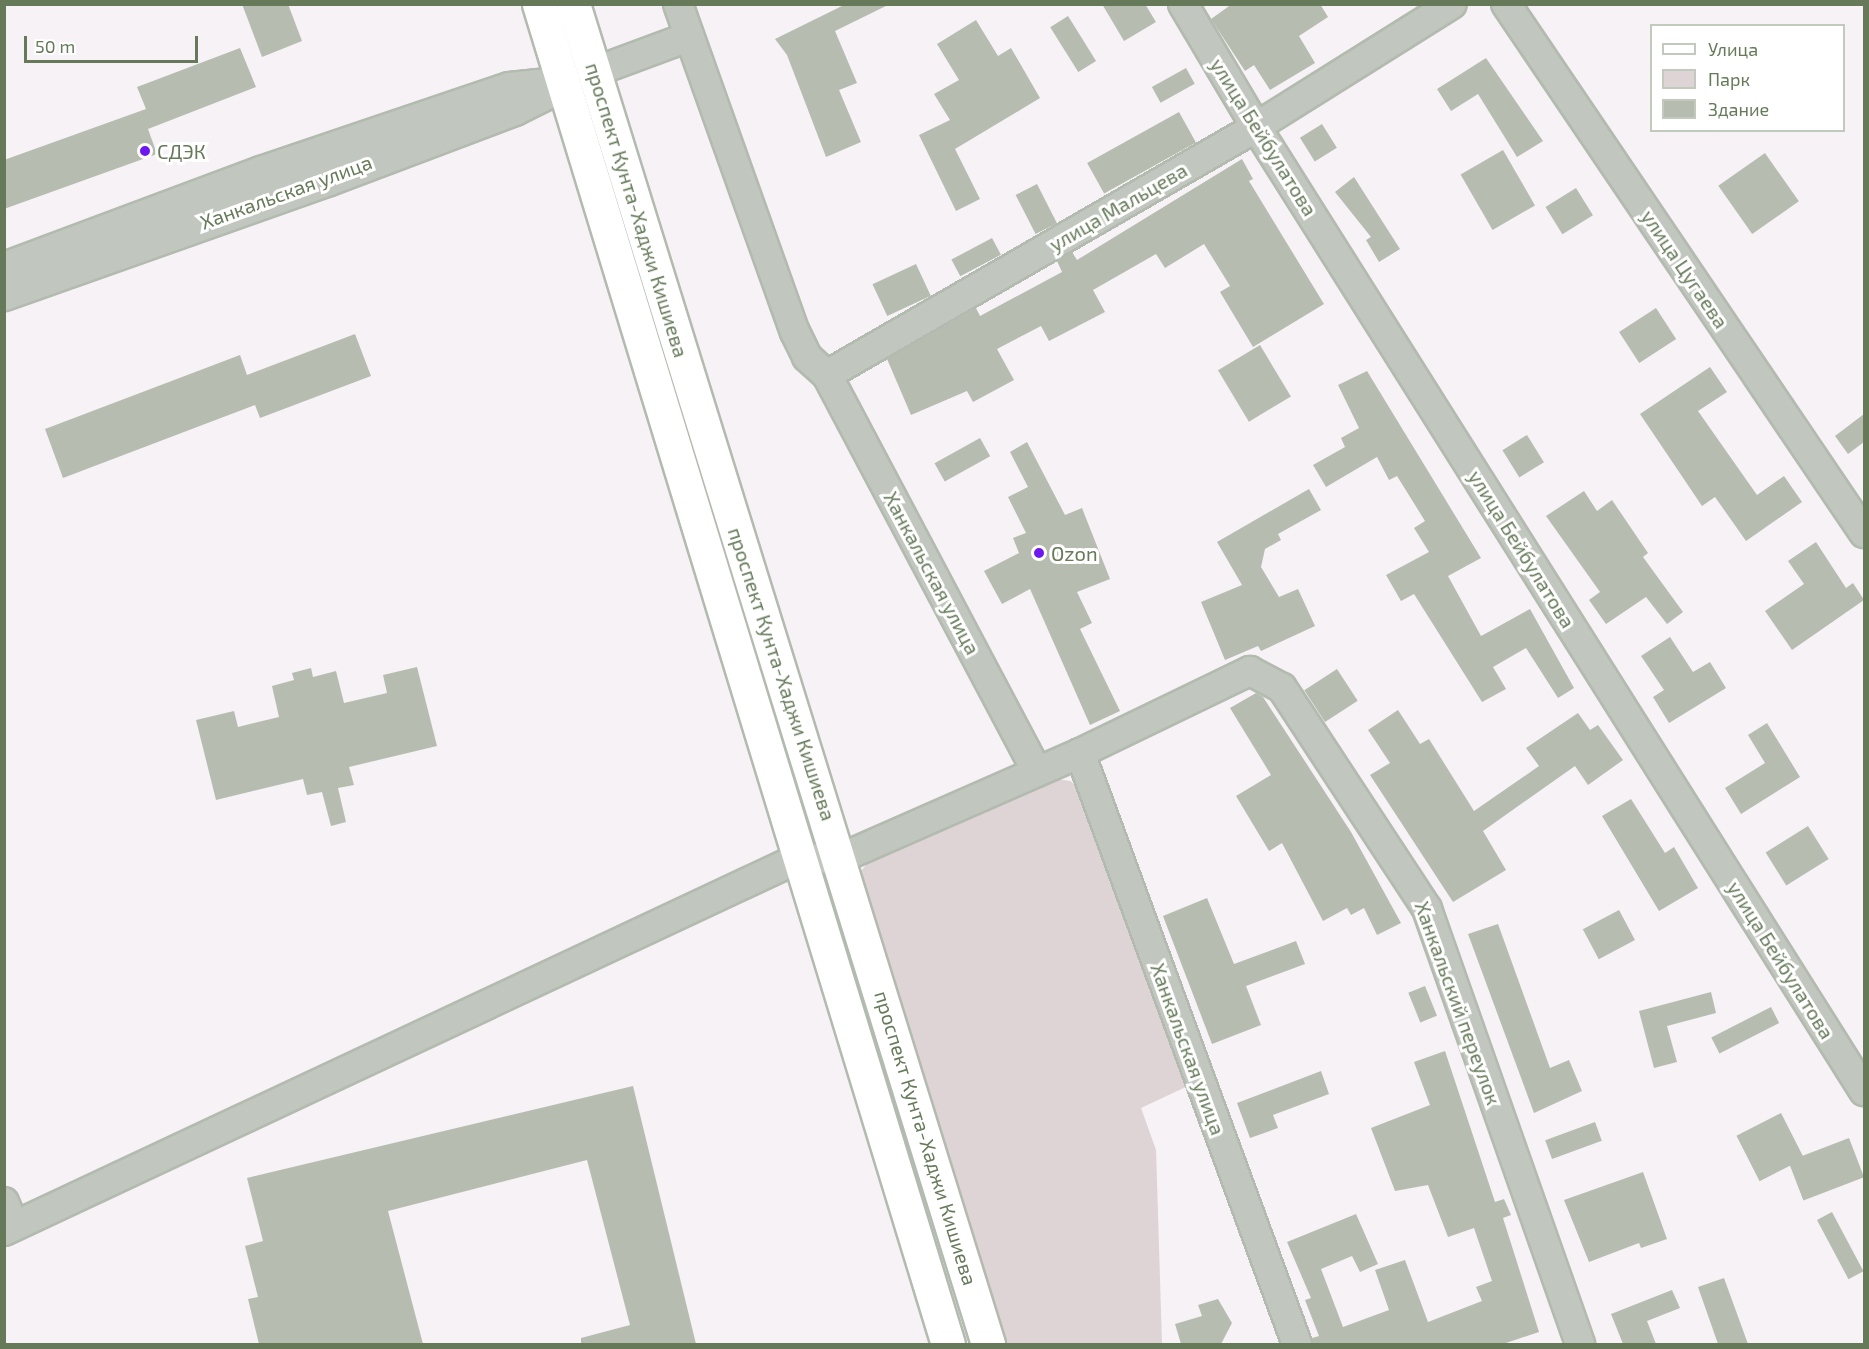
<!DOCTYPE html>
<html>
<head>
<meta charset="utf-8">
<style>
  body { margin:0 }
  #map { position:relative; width:1869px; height:1349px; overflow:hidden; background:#f6f2f5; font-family:"Exo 2",sans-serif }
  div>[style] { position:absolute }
  .green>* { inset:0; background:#ded3d5 }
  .building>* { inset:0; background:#b6bdb0; transform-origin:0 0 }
  .roads { filter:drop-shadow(2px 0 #b3baaf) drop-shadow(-2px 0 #b3baaf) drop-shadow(0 2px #b3baaf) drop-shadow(0 -2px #b3baaf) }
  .minor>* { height:28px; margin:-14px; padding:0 14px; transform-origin:14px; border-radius:14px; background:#c1c7be }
  .tertiary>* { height:33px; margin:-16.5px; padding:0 16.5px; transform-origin:16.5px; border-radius:16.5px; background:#c1c7be }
  .primary>* { height:33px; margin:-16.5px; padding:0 16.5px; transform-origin:16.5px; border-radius:16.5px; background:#fff }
  .dots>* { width:16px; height:16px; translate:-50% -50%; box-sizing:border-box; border:3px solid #fff; border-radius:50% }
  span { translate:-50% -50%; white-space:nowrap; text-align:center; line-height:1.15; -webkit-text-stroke:6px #fff; paint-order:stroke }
  .street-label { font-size:20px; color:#667a5a }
  .poi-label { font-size:20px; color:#667a5a }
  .left { translate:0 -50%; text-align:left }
  .frame { position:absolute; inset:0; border:6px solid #667a5a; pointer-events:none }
  .legend { position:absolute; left:1650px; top:24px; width:195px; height:108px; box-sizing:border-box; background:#fff; border:2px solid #c2cabd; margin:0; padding:8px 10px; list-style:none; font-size:18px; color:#667a5a }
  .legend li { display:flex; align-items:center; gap:12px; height:30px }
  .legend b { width:30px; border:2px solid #c2cabd }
  .scale { position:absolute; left:24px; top:36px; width:174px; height:27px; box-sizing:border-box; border:3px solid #667a5a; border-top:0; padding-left:8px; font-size:18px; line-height:21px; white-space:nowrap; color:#667a5a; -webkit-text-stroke:4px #fff; paint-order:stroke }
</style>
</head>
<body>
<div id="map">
  <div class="green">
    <i style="clip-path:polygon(1050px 778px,1070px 781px,1083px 790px,1190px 1085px,1141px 1108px,1156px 1150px,1162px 1344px,1001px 1344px,859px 874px,871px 858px)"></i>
  </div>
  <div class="building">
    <i style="clip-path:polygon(242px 4px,288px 4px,302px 41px,262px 57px)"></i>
    <i style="clip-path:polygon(846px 4px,890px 4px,835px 31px,857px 83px,839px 90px,861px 142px,826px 157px,787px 55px,775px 39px)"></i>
    <i style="clip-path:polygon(1102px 4px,1145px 4px,1156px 22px,1124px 41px)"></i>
    <i style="clip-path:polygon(1232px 4px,1320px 4px,1328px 17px,1299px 36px,1315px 63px,1270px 90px,1254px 65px,1245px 71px,1211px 19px)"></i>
    <i style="left:1068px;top:16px;width:53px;height:21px;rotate:58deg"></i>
    <i style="clip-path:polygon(976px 20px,998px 56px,1011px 48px,1040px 98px,955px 149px,980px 199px,956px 211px,919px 135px,950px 120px,934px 94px,959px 80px,937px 44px)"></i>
    <i style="clip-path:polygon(240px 48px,256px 87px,148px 129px,157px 154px,4px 209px,4px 160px,146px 109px,137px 87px)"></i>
    <i style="clip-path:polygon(1486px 58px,1543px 141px,1517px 157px,1478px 94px,1451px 111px,1437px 89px)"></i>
    <i style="left:1186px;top:68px;width:18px;height:39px;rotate:61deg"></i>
    <i style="left:1179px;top:112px;width:35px;height:105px;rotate:61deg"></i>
    <i style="left:1322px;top:124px;width:28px;height:26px;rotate:58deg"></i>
    <i style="left:1503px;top:150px;width:64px;height:49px;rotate:60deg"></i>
    <i style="left:1765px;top:153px;width:59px;height:57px;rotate:55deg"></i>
    <i style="clip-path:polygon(1242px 159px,1253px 179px,1249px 181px,1324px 304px,1253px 347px,1220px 292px,1230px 286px,1204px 244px,1165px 268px,1156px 254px,1093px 290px,1105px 312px,1049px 341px,1041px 326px,997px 349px,1014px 380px,973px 402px,967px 391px,911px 415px,887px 359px,976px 308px,980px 316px,1062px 272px,1057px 261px,1072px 252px,1077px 260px)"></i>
    <i style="clip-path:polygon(1354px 177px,1400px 249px,1379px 262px,1366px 240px,1371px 237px,1335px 192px)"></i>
    <i style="left:1037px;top:184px;width:44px;height:24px;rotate:63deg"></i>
    <i style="left:1576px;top:188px;width:32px;height:36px;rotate:58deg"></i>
    <i style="left:992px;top:238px;width:19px;height:46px;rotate:62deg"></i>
    <i style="left:916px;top:264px;width:35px;height:48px;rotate:65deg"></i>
    <i style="left:1656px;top:308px;width:37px;height:44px;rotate:57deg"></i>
    <i style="clip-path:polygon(355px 334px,371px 376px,260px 418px,255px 405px,63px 478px,45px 429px,240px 355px,247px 375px)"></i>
    <i style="left:1260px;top:345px;width:60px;height:49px;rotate:59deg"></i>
    <i style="clip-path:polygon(1710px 367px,1727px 392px,1698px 411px,1757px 495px,1784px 476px,1802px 502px,1746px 541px,1715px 497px,1702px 506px,1640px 414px)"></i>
    <i style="clip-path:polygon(1367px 371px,1481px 558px,1448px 576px,1481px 636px,1530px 609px,1574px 688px,1558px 698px,1526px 648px,1493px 667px,1506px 689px,1482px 702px,1414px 594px,1401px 601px,1386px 575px,1429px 552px,1414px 528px,1425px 521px,1397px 476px,1389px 480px,1377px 457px,1326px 487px,1313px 465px,1345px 447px,1341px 438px,1359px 428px,1338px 385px)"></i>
    <i style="clip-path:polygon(1864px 414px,1864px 442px,1848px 454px,1835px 436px)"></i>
    <i style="left:1527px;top:435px;width:32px;height:29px;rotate:58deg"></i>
    <i style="left:980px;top:438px;width:21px;height:52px;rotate:61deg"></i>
    <i style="clip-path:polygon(1027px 442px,1065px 515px,1082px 508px,1110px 579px,1077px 592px,1092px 623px,1080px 629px,1120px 711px,1090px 725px,1030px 589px,1002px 604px,984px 571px,1019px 553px,1013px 538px,1026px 533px,1008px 497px,1028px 487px,1010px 452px)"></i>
    <i style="clip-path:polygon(1309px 489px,1321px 510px,1278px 534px,1281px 540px,1265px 549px,1261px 567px,1279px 597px,1298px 589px,1315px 626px,1261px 651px,1258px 646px,1225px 660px,1201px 602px,1242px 585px,1217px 542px)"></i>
    <i style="clip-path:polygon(1584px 491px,1597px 511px,1612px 500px,1648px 553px,1643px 557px,1683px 612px,1667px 624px,1646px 597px,1606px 624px,1589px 600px,1600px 592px,1546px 516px)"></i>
    <i style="clip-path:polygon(1816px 542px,1846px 588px,1853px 583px,1864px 600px,1792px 650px,1765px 611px,1804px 584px,1788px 561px)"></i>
    <i style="clip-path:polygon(1670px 637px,1693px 672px,1710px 662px,1726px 688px,1669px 723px,1653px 697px,1664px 690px,1641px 656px)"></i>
    <i style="clip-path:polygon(417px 667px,437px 746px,349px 767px,354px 785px,338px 788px,346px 822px,331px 826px,322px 792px,307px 795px,303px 779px,216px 800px,196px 720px,234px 711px,238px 727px,279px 717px,272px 686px,294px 680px,292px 673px,311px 668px,313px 677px,336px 671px,344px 703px,387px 693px,383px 675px)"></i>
    <i style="left:1337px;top:669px;width:38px;height:39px;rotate:57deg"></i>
    <i style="clip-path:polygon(1256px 693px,1263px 697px,1351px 832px,1401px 923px,1377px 935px,1364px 908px,1351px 915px,1347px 908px,1323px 921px,1282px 843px,1269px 851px,1236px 796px,1271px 775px,1230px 708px)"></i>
    <i style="clip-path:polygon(1398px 710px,1420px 744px,1429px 739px,1474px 811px,1539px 766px,1526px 748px,1578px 713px,1590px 730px,1598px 725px,1623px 760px,1588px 785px,1575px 766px,1483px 831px,1506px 870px,1453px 902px,1370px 775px,1390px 763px,1368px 730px)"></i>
    <i style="clip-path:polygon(1767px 723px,1800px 777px,1741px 814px,1725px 788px,1765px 763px,1748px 735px)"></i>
    <i style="clip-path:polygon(1631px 799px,1665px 853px,1674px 847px,1698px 888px,1659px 911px,1602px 816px)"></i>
    <i style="left:1808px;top:826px;width:39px;height:50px;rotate:58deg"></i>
    <i style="clip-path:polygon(1207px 898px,1234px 964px,1296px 941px,1305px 964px,1246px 986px,1261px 1025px,1212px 1044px,1163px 916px)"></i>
    <i style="left:1619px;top:910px;width:34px;height:41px;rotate:62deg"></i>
    <i style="clip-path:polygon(1498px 924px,1550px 1068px,1569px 1060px,1582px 1091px,1534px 1113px,1468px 934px)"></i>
    <i style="left:1425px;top:986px;width:32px;height:18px;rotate:68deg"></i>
    <i style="clip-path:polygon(1711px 992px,1716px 1013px,1667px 1026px,1677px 1062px,1654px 1068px,1639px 1011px)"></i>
    <i style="left:1771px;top:1007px;width:18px;height:67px;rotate:63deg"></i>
    <i style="clip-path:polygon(1445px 1051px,1495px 1202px,1504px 1199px,1511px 1215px,1503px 1218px,1539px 1332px,1503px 1344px,1313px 1344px,1312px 1338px,1319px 1336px,1305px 1300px,1311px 1298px,1287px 1242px,1356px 1214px,1378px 1264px,1360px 1272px,1352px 1256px,1321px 1269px,1343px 1327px,1389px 1310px,1375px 1270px,1405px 1260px,1428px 1322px,1482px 1301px,1476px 1287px,1492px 1281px,1474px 1228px,1448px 1237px,1428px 1185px,1395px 1191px,1371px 1128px,1430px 1105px,1414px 1062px)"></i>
    <i style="clip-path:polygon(1321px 1071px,1329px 1094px,1273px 1115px,1278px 1128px,1250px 1138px,1237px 1103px)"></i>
    <i style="clip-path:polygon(633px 1086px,696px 1344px,581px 1344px,581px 1338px,630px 1325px,587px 1160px,388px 1211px,423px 1344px,259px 1344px,248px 1299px,258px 1297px,245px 1246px,263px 1241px,247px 1178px)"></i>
    <i style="left:1781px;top:1113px;width:51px;height:50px;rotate:63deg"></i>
    <i style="left:1595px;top:1122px;width:20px;height:53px;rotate:70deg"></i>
    <i style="left:1849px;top:1138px;width:42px;height:65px;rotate:69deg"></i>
    <i style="clip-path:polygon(1643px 1172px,1667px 1239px,1641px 1248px,1639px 1243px,1589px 1262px,1564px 1200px)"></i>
    <i style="left:1832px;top:1212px;width:67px;height:17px;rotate:62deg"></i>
    <i style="clip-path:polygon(1724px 1278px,1748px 1344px,1718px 1344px,1698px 1287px)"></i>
    <i style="clip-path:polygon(1672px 1290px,1680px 1308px,1647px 1321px,1656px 1344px,1623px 1344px,1611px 1314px)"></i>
    <i style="clip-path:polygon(1218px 1299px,1232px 1323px,1221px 1344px,1181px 1344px,1175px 1324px,1202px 1316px,1198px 1305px)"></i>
  </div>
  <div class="roads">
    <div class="minor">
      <i style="left:678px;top:4px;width:348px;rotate:70.4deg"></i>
      <i style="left:795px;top:332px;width:28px;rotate:64deg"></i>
      <i style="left:807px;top:357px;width:27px;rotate:42deg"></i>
      <i style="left:827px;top:375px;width:496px;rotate:-30deg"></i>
      <i style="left:1256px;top:127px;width:231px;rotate:-32.1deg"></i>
      <i style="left:1183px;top:4px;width:143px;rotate:59.3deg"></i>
      <i style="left:1256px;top:127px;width:1140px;rotate:57.76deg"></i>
      <i style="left:1506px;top:4px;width:639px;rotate:55.91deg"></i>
      <i style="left:594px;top:72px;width:100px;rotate:-20.4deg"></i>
      <i style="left:827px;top:375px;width:449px;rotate:62.1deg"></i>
      <i style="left:1080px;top:753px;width:630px;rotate:69.84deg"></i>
      <i style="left:4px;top:1202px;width:26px;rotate:67deg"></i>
      <i style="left:4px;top:1231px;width:876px;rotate:-25.13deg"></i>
      <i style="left:797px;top:859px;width:44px;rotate:-1.3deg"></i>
      <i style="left:841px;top:858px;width:261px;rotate:-23.7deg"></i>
      <i style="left:1080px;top:753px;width:189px;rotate:-25.8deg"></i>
      <i style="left:1250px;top:671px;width:36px;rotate:28deg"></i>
      <i style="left:1282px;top:688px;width:264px;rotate:56.7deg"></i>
      <i style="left:1427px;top:909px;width:461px;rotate:70.6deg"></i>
    </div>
    <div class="tertiary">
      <i style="left:4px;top:269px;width:274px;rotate:-20.5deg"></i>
      <i style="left:261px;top:173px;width:262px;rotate:-18.7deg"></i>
      <i style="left:509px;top:89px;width:55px;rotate:-6.2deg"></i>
      <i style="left:564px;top:83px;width:56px;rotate:153.4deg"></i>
      <i style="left:514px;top:108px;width:201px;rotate:159.3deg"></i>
      <i style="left:326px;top:179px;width:342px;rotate:160.5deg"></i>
    </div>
    <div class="primary">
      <i style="left:539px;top:4px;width:1401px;rotate:73.03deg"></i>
      <i style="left:573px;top:4px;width:1403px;rotate:72.79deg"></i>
    </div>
  </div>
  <div class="dots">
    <i style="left:145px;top:151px;background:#6f17f1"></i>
    <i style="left:1039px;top:553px;background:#6f17f1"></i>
  </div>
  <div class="street-label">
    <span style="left:1264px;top:137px;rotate:58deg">улица Бейбулатова</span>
    <span style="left:286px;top:192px;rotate:-20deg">Ханкальская улица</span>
    <span style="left:1118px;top:207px;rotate:-30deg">улица Мальцева</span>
    <span style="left:637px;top:210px;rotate:73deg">проспект Кунта-Хаджи Кишиева</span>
    <span style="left:1685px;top:269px;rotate:56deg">улица Цугаева</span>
    <span style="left:1522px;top:549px;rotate:58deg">улица Бейбулатова</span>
    <span style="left:932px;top:573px;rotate:62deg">Ханкальская улица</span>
    <span style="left:782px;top:674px;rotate:72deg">проспект Кунта-Хаджи Кишиева</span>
    <span style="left:1781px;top:960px;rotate:58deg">улица Бейбулатова</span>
    <span style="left:1458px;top:1003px;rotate:70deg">Ханкальский переулок</span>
    <span style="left:1188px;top:1049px;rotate:70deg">Ханкальская улица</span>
    <span style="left:926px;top:1138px;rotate:73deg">проспект Кунта-Хаджи Кишиева</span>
  </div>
  <div class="poi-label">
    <span class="left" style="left:157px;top:151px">СДЭК</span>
    <span class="left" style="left:1051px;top:553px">Ozon</span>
  </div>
  <div class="frame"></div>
  <ul class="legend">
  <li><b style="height:8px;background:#fff"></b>Улица</li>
  <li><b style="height:16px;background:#ded3d5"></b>Парк</li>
  <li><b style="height:16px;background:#b6bdb0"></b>Здание</li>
  </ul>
  <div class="scale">50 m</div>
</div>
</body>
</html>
